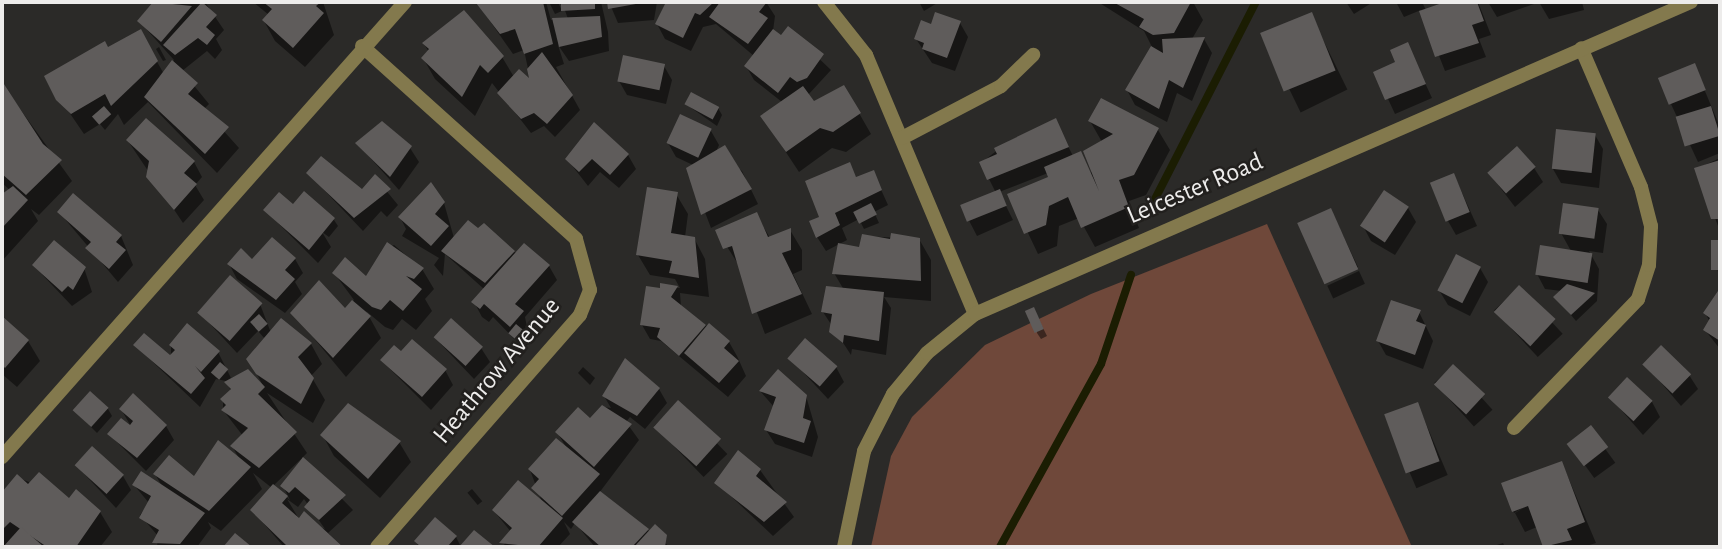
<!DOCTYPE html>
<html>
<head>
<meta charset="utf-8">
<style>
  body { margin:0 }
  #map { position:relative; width:1722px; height:549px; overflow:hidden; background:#2b2a28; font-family:"Alegreya Sans",sans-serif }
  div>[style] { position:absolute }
  .green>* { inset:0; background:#6f483a }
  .shadow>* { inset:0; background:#0007; transform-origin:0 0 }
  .stream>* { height:8px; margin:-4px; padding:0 4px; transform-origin:4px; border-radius:4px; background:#1b1d02 }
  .building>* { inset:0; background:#5f5c5b; transform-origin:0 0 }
  .minor>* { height:14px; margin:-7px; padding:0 7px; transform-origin:7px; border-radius:7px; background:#83794d }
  span { translate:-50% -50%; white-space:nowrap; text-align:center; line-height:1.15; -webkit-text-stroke:5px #22201e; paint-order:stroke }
  .street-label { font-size:26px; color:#edeceb }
  .frame { position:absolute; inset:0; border:4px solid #edeceb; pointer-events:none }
</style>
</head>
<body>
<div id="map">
  <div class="green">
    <i style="clip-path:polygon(1267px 224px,1412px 547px,871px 547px,891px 456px,912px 417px,985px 345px,1091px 294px)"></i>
  </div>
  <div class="shadow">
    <i style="clip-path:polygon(160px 2px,205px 2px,224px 30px,216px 39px,222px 50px,215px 59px,207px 51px,182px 71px,209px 104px,204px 109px,239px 148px,217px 173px,148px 102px,124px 125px,118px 114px,105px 130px,100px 124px,84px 134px,58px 96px,108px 49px,140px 32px,164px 74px,174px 60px,139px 21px)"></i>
    <i style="clip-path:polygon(253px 2px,323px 2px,334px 35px,305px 67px,275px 41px,264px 21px,269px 15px)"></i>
    <i style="clip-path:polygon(546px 2px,551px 20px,568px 19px,562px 2px,601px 2px,608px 32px,609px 51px,569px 61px,558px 45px,564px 64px,556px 67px,580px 110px,555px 137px,544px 126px,531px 133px,492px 83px,475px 116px,435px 79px,423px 58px,429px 52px,424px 44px,502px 57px,514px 77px,531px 83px,524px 50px,513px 54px,478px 4px)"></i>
    <i style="clip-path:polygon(549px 2px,558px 2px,562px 11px,555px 14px)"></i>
    <i style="clip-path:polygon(609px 2px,657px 2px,654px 20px,618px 23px)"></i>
    <i style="clip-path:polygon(668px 2px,766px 2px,775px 16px,773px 31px,781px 38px,788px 29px,831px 70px,808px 95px,813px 103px,844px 87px,871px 134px,846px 152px,832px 148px,799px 172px,762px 116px,782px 102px,754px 80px,746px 66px,754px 56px,716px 24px,703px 27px,691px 51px,665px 39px,657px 24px)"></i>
    <i style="clip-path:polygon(919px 2px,939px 2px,924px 11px)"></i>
    <i style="clip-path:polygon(1098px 2px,1193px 2px,1203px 20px,1192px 39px,1204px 39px,1212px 53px,1192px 101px,1177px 93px,1167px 122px,1135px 105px,1127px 90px,1152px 47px,1144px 31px)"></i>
    <i style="clip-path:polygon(1346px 2px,1373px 2px,1354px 14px)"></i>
    <i style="clip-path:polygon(1396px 2px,1422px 2px,1426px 10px,1478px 2px,1491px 35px,1479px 39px,1486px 57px,1445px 71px,1421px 10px,1404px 17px)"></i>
    <i style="clip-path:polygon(1488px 2px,1533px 2px,1534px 4px,1497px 17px)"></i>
    <i style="clip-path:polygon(1539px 2px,1582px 2px,1584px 10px,1549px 19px)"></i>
    <i style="left:1311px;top:15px;width:83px;height:52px;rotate:64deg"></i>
    <i style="clip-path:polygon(960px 23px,968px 37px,955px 71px,932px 63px,916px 39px)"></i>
    <i style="clip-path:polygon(1407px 44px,1432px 98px,1395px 114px,1376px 73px,1397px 63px)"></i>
    <i style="clip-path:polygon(159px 47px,166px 60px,163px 61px,156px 49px)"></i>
    <i style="clip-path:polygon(1694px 65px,1720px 127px,1720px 153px,1698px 162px,1671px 104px)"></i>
    <i style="clip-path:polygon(664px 66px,672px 80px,666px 104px,627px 95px,619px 81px)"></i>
    <i style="clip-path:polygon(2px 84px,72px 181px,39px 215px,31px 209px,38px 221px,2px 261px,2px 194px,4px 199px,11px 191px,2px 183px)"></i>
    <i style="clip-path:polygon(687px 105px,718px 108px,722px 115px,717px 126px)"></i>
    <i style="clip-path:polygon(681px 116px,711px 131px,719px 145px,716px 152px,742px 171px,758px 204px,711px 228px,688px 168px,693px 165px,676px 157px,668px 143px)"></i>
    <i style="clip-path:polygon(1055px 120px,1073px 156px,1080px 153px,1091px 173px,1102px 142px,1090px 121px,1158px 130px,1170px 150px,1146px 195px,1129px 201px,1139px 228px,1095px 247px,1079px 218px,1059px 226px,1057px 246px,1038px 254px,1010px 195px,1050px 178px,1048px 173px,999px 192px,1013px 220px,977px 236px,962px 207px,996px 193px,981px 163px,1009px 141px)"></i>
    <i style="clip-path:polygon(1595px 135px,1603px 149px,1599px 188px,1561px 183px,1553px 169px)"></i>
    <i style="clip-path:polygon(128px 141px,194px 162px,202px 177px,195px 185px,204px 200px,183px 223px)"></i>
    <i style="clip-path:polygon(357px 143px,410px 148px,419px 162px,399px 190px)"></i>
    <i style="clip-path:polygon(628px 155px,636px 169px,619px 188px,600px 172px,588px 186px,567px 159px)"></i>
    <i style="clip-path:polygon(1720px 158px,1716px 212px,1720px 231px,1696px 169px)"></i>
    <i style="clip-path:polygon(849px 165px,857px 179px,873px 172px,888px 205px,874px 212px,879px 223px,864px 229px,859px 219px,842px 228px,847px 240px,826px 251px,817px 237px,821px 218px)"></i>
    <i style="clip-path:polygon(1534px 168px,1543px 182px,1515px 207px,1489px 173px)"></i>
    <i style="clip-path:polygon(308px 173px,362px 191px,375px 177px,398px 205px,387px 217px,381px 211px,363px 231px)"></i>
    <i style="clip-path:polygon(1454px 175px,1477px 226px,1456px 235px,1448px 221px)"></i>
    <i style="clip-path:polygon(676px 194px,688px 214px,685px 237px,694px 238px,705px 259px,709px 297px,680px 293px,681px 307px,729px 342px,737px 356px,746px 376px,728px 397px,661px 341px,650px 339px,642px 325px,647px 288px,680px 288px,675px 279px,650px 275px,638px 255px)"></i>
    <i style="clip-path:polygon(444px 203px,454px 238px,514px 252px,549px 266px,557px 280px,525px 317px,530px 342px,524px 349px,493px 317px,489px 322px,482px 317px,474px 302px,485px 290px,445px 254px,443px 276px,434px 265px,439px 258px,402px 236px,406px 229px,400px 217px)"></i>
    <i style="clip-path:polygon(1408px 208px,1416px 222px,1395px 255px,1371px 241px,1363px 226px)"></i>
    <i style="clip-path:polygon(265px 210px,334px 220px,338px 226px,329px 237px,322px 232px,331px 247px,318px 263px)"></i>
    <i style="clip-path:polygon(1331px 210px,1358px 267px,1325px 281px)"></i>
    <i style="clip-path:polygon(1598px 210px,1607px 224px,1603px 253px,1589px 251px,1599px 269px,1597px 301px,1576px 321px,1556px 297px,1562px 291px,1545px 289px,1537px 274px,1571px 251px,1561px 233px)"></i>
    <i style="clip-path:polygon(59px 212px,121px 236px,133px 265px,118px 282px)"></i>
    <i style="clip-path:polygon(756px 214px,770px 238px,790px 230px,802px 250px,802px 270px,793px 274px,812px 314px,765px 334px,740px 267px,717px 231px)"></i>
    <i style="clip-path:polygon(863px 236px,919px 239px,931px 260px,931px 301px,884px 297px,891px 308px,886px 355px,852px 349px,851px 355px,823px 312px,844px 290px,834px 273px,861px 249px)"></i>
    <i style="clip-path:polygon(1720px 241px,1720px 282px,1712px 242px)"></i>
    <i style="clip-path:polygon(394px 245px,422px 269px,434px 289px,425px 299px,432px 311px,416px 330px,402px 319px,393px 330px,385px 327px,366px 311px,381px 338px,346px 377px,293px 313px,345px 311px,354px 300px,334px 273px,366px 278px,384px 258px,381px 251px)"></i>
    <i style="clip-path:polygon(295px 259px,303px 273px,295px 282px,302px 294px,285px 313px,237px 279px,229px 264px)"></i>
    <i style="clip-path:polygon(34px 266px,84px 268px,92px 292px,72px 306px)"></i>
    <i style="clip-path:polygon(1480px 268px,1488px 282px,1470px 316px,1448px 305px,1439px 290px)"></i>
    <i style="left:1359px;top:271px;width:14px;height:35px;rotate:65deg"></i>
    <i style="left:1519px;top:287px;width:64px;height:34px;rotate:47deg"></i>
    <i style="clip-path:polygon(1720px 290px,1720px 349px,1705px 330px,1710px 322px,1705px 313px)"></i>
    <i style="clip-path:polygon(evenodd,260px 304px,271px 333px,311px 344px,322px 364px,311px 376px,325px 400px,313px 423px,267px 393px,307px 453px,302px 458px,353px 510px,328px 533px,343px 547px,284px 547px,252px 510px,272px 488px,253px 473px,262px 489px,221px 531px,208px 522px,211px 528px,197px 547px,157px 547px,158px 536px,140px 515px,149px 503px,134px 485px,163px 488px,155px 474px,194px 479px,240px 460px,232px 446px,243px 436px,223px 410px,223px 399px,231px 391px,226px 381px,216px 379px,200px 407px,136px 346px,171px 357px,171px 345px,218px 352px,231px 378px,248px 371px,264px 388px,256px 372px,265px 339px,258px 331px,237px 353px,199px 312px,260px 304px,301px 459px,283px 486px,290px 500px,273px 486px,301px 459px,260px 304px,287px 499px,298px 507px,304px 499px,325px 529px,299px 519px,287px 499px)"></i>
    <i style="clip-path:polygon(1419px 312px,1433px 341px,1423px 369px,1386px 355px,1378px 341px)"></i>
    <i style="clip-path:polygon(1037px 316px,1047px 336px,1041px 339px,1037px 333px)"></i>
    <i style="clip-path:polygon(2px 322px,28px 341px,40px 361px,17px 387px,2px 374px)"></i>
    <i style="clip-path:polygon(436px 339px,481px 348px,490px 362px,474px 379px)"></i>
    <i style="clip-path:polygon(401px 354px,445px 370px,453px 385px,431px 410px,382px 361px)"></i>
    <i style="clip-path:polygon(790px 358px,836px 367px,844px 382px,828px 399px)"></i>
    <i style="clip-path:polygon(1645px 364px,1689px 375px,1698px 389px,1681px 406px)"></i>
    <i style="left:1453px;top:366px;width:59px;height:25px;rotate:48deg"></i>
    <i style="clip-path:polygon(583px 367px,595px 378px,590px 385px,578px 373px)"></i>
    <i style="clip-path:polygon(659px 389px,667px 403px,645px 429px,630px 417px,626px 422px,639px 440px,599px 493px,670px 547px,595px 547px,575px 523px,571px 529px,564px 522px,570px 534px,558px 547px,503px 547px,511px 532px,494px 511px,542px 502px,530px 470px,566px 447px,557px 432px,590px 421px,603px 407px,611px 408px,604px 396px)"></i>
    <i style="clip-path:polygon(761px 392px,806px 396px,818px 437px,812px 457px,775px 444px,766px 430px,774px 407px)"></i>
    <i style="clip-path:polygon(1610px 397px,1652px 402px,1660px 417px,1643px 435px)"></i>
    <i style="left:678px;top:403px;width:71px;height:33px;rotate:46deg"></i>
    <i style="left:1418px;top:405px;width:76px;height:34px;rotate:67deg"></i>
    <i style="clip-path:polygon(108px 409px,112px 416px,97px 433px,75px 411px)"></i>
    <i style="clip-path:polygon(121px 409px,166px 426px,174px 440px,146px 471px,109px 434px,133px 430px)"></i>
    <i style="left:1590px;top:428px;width:43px;height:26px;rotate:54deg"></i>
    <i style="clip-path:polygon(323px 436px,399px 442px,411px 462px,380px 498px,334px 456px)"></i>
    <i style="clip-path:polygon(1562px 463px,1596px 543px,1583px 547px,1545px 547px,1537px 527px,1525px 532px,1515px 513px,1535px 501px,1514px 513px,1504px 484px)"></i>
    <i style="clip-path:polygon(77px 466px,123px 476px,131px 490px,116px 508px)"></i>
    <i style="clip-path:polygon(760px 470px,794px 517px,773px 536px,717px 483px)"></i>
    <i style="clip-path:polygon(17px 477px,100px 512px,112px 532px,100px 547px,2px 547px,2px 494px)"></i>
    <i style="left:472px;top:489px;width:16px;height:6px;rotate:50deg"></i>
    <i style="clip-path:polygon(456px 537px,461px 547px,419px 547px,416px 542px)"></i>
    <i style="clip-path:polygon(1503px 543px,1505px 547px,1491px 547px)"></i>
  </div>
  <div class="stream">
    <i style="left:1155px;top:199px;width:221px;rotate:-62.9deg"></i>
    <i style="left:1000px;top:547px;width:209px;rotate:-61.1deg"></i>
    <i style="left:1101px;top:364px;width:94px;rotate:-71.4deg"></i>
  </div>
  <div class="building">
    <i style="clip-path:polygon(153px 2px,192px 6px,161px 42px,137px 21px)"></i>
    <i style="clip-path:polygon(202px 2px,217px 15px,206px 27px,215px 35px,207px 45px,198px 38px,175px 55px,163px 45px)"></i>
    <i style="clip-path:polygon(263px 2px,321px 2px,316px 6px,324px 13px,293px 48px,262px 20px,272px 9px)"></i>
    <i style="clip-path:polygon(543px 2px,553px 44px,524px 54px,515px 29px,500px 34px,476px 3px)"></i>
    <i style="clip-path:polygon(561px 2px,595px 2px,595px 9px,561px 11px)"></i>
    <i style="clip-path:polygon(607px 2px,647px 2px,608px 9px)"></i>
    <i style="clip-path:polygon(666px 2px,714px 2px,700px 15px,695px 13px,683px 38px,655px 24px)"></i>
    <i style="clip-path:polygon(720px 2px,767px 2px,759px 12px,768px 18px,748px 44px,709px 17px)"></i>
    <i style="clip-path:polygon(1113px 2px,1191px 2px,1174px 33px,1153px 35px,1139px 27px,1144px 19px)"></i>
    <i style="clip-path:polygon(1445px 2px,1477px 2px,1484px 21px,1472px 25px,1479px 43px,1435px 57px,1419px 11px)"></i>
    <i style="clip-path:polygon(464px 10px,504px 56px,488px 73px,480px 65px,462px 97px,421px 58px,429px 49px,422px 43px)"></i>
    <i style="clip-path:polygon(935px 12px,961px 21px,947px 58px,922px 49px,924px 43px,914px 39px,921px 20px,931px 24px)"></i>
    <i style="left:1312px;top:12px;width:63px;height:56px;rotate:68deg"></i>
    <i style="clip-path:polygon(600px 16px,602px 37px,559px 47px,552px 18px)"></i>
    <i style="clip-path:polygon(788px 26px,824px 54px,807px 78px,797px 82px,790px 77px,778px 93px,744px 66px,773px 29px,781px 35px)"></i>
    <i style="clip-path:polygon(141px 29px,158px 61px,111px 106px,105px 94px,71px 114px,56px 100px,44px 76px,105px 41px,108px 47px)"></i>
    <i style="clip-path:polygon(1205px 37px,1183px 88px,1169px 80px,1159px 109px,1125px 90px,1151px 46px,1163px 53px,1162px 39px)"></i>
    <i style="clip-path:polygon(1408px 42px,1426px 84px,1385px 100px,1373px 72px,1395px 62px,1390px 50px)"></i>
    <i style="clip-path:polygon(542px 52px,573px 95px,547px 124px,534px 113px,521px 119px,497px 93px,519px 69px,529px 78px,527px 69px)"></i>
    <i style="left:623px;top:55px;width:43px;height:27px;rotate:12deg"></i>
    <i style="clip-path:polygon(172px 60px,198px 83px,188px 94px,229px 127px,205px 154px,144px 97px)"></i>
    <i style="left:1695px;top:63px;width:29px;height:40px;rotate:68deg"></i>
    <i style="clip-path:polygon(2px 81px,43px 144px,62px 160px,26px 195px,2px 174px)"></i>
    <i style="clip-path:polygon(844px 85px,861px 113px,833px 132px,820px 128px,786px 152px,760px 116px,803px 86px,814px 101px)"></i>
    <i style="left:691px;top:92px;width:32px;height:14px;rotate:28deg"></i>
    <i style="clip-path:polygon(1101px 98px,1159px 128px,1134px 175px,1119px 180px,1129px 207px,1081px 228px,1068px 197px,1049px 206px,1046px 225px,1024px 234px,1007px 194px,1048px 177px,1044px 167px,1081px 151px,1099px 191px,1083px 151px,1113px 134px,1088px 121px)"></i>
    <i style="left:104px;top:106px;width:11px;height:16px;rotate:49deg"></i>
    <i style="left:1711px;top:106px;width:31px;height:37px;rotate:73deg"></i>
    <i style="left:680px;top:114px;width:35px;height:32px;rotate:25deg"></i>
    <i style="clip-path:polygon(146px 118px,195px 161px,184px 173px,197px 184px,174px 210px,146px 177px,149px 161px,126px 140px)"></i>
    <i style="clip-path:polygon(1056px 118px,1069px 147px,987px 180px,979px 162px,997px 154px,994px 148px)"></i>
    <i style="clip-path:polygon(382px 121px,412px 146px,390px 177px,355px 143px)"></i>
    <i style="clip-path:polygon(594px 122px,629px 154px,610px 175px,592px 159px,579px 172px,565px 159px)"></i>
    <i style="left:1556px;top:129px;width:40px;height:40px;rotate:6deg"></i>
    <i style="clip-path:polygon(725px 145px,752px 189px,701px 215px,686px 168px)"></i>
    <i style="left:1517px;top:146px;width:28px;height:40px;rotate:48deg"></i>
    <i style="clip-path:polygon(321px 156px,362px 189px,375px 174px,391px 189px,354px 218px,306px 173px)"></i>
    <i style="clip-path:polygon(1720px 160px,1720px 219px,1711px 219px,1694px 168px)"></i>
    <i style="clip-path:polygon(850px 162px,856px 177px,874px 170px,882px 190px,835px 213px,840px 225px,816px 238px,809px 221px,819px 217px,805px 181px)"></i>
    <i style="left:1454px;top:173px;width:42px;height:26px;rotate:68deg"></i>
    <i style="clip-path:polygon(431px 182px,445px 202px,435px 214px,449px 226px,431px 246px,398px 217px)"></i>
    <i style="clip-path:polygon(13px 186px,28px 200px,2px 228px,2px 194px)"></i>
    <i style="clip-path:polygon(647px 187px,678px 192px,671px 233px,695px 237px,699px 278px,669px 273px,672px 261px,636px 255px)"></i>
    <i style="left:1000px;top:189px;width:18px;height:43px;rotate:68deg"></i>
    <i style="left:1384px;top:190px;width:30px;height:43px;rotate:34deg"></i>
    <i style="clip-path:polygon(304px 191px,335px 218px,309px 250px,263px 210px,279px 192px,293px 204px)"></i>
    <i style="clip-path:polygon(73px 193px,122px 235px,116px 242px,126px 250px,109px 269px,85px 248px,91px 242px,57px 212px)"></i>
    <i style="left:871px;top:203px;width:13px;height:20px;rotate:63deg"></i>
    <i style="left:1563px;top:203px;width:36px;height:31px;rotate:8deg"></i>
    <i style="left:1331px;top:208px;width:67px;height:37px;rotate:66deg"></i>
    <i style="clip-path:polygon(757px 212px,768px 237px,791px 228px,791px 250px,782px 253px,802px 294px,752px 314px,732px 246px,723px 249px,715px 230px)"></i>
    <i style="clip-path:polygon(468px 220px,478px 228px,484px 223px,515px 251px,485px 283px,441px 251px)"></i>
    <i style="clip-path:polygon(891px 233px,920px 238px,921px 281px,832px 274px,838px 243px,859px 247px,862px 234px,890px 239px)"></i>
    <i style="clip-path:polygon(272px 237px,296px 258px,285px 270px,295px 279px,276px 300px,227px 264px,241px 248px,252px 259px)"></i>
    <i style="clip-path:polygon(54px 240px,86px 267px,73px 290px,68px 286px,62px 292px,32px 265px)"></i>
    <i style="left:1711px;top:240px;width:9px;height:30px"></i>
    <i style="clip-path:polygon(387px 242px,424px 268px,414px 279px,406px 276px,422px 289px,403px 311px,390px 300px,381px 310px,372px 307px,332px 273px,345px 257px,366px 276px)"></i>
    <i style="clip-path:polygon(524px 243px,550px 265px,515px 304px,524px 311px,510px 327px,484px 304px,480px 309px,471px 302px)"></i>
    <i style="left:1540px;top:245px;width:53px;height:30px;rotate:9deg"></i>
    <i style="left:1456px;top:254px;width:28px;height:41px;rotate:27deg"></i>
    <i style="left:230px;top:275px;width:43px;height:50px;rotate:41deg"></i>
    <i style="clip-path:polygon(319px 280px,345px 308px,352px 300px,371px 316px,333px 358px,290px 313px)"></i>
    <i style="clip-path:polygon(660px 283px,678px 286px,671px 297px,706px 325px,679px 356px,657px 337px,660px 328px,640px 325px,646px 286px,660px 288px)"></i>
    <i style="clip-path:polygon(1567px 284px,1595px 293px,1571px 315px,1553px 297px)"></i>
    <i style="left:1519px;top:285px;width:50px;height:37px;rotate:43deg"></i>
    <i style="clip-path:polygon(826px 286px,884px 292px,879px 341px,844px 335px,843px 343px,829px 332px,832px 314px,821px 312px)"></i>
    <i style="clip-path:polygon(1720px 288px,1720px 341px,1703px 330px,1710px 318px,1703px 313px)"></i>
    <i style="clip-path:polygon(1391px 300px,1421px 310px,1416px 321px,1426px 325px,1415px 355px,1376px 341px)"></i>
    <i style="left:1034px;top:307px;width:24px;height:10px;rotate:66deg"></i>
    <i style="left:259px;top:314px;width:13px;height:12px;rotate:48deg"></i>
    <i style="clip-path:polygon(2px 316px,29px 340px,5px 368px,2px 365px)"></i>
    <i style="clip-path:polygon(281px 318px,312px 343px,298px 357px,314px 378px,301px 404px,256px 374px,246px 359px)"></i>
    <i style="left:451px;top:318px;width:43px;height:26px;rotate:42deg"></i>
    <i style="clip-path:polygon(187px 323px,220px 351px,201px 372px,195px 366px,205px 378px,191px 394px,133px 345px,144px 333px,170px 355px,175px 350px,169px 345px)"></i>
    <i style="clip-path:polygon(709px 323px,730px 341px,724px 348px,739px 361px,719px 383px,684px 353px)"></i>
    <i style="left:516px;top:324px;width:16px;height:12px;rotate:40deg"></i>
    <i style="left:805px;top:338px;width:43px;height:27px;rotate:41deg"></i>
    <i style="clip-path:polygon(412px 339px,447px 369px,422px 397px,380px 360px,394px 345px,401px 351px)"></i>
    <i style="left:1661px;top:345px;width:42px;height:27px;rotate:44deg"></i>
    <i style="clip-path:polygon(625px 358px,660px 388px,637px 416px,602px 396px)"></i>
    <i style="left:220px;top:362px;width:11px;height:14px;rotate:41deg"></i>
    <i style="left:1453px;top:364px;width:44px;height:28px;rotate:43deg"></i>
    <i style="clip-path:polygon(248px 369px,265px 387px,258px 394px,297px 432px,259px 468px,230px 446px,248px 428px,221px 410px,226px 405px,220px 399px,231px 389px,224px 382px)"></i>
    <i style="clip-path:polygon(778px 369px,807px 395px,803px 418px,811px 421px,804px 443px,764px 430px,776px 397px,759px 391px)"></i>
    <i style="left:1627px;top:377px;width:35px;height:28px;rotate:43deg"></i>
    <i style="left:90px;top:391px;width:25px;height:26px;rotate:42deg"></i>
    <i style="clip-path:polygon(133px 393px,167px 425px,137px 458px,107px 434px,121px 418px,130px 425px,133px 421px,119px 409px)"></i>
    <i style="left:678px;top:400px;width:58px;height:37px;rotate:42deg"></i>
    <i style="left:1418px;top:402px;width:63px;height:36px;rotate:70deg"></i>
    <i style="clip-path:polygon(348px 403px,401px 441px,368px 479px,320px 435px)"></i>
    <i style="clip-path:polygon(602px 405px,632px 424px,594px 467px,555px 432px,578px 407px,590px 418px)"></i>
    <i style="left:1591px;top:425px;width:28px;height:31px;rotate:52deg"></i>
    <i style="clip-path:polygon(556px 438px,600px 474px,562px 516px,531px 488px,539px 479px,528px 469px)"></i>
    <i style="clip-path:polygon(218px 440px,251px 467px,209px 511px,153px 474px,169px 455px,194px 476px)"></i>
    <i style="left:92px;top:446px;width:43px;height:26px;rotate:42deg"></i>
    <i style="clip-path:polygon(738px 450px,761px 469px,756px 476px,787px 502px,764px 522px,714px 483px)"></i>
    <i style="clip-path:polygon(303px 457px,346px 495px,319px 520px,304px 507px,310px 500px,295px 487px,289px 493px,280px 486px)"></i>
    <i style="clip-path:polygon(1562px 461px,1585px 522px,1567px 529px,1572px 540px,1543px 547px,1528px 506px,1512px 512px,1501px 483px)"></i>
    <i style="clip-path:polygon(141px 471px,205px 513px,180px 544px,152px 543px,159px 530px,139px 518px,151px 496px,132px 485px)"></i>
    <i style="clip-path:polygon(39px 472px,69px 498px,76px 489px,101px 511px,76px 547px,47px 547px,10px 522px,2px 530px,2px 492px,17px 474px,28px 484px)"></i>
    <i style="clip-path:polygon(518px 480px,563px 518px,538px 547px,499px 543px,512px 528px,492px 510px)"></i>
    <i style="clip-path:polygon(273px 484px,288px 496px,282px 503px,299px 518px,304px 511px,343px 547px,288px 547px,250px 510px)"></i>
    <i style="clip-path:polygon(600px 491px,649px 529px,632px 547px,601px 547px,572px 522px)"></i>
    <i style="clip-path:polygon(435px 517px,457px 536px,447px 547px,421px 547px,414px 541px)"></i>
    <i style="clip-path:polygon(655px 524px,667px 535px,665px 547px,634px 547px)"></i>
    <i style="clip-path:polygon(21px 527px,44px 547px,3px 547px)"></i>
    <i style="clip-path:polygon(474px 530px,495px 547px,459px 547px)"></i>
    <i style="clip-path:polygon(235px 533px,252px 547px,223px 547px)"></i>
  </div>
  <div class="minor">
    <i style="left:824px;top:2px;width:68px;rotate:51.6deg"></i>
    <i style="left:866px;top:55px;width:281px;rotate:67.2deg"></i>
    <i style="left:362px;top:46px;width:288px;rotate:42deg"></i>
    <i style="left:576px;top:239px;width:53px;rotate:74.6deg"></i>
    <i style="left:590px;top:290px;width:27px;rotate:112deg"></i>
    <i style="left:580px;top:315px;width:308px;rotate:131.2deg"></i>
    <i style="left:902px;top:138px;width:112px;rotate:-27.7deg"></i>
    <i style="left:1001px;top:86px;width:45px;rotate:-44.1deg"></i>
    <i style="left:1514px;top:428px;width:179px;rotate:-46.1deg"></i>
    <i style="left:1638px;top:299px;width:36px;rotate:-72deg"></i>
    <i style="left:1649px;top:265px;width:39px;rotate:-87deg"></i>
    <i style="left:1651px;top:226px;width:40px;rotate:-104.4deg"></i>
    <i style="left:1641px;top:187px;width:151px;rotate:-113.3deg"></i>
    <i style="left:2px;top:457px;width:608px;rotate:-48.47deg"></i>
    <i style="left:844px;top:547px;width:98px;rotate:-78.2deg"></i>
    <i style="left:864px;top:451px;width:64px;rotate:-63deg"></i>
    <i style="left:893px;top:394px;width:53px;rotate:-50.3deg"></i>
    <i style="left:927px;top:353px;width:62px;rotate:-39.1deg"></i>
    <i style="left:975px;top:314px;width:781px;rotate:-23.55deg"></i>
  </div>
  <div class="street-label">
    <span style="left:1195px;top:189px;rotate:-23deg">Leicester Road</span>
    <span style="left:497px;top:371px;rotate:-50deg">Heathrow Avenue</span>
  </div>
  <div class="frame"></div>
</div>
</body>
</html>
